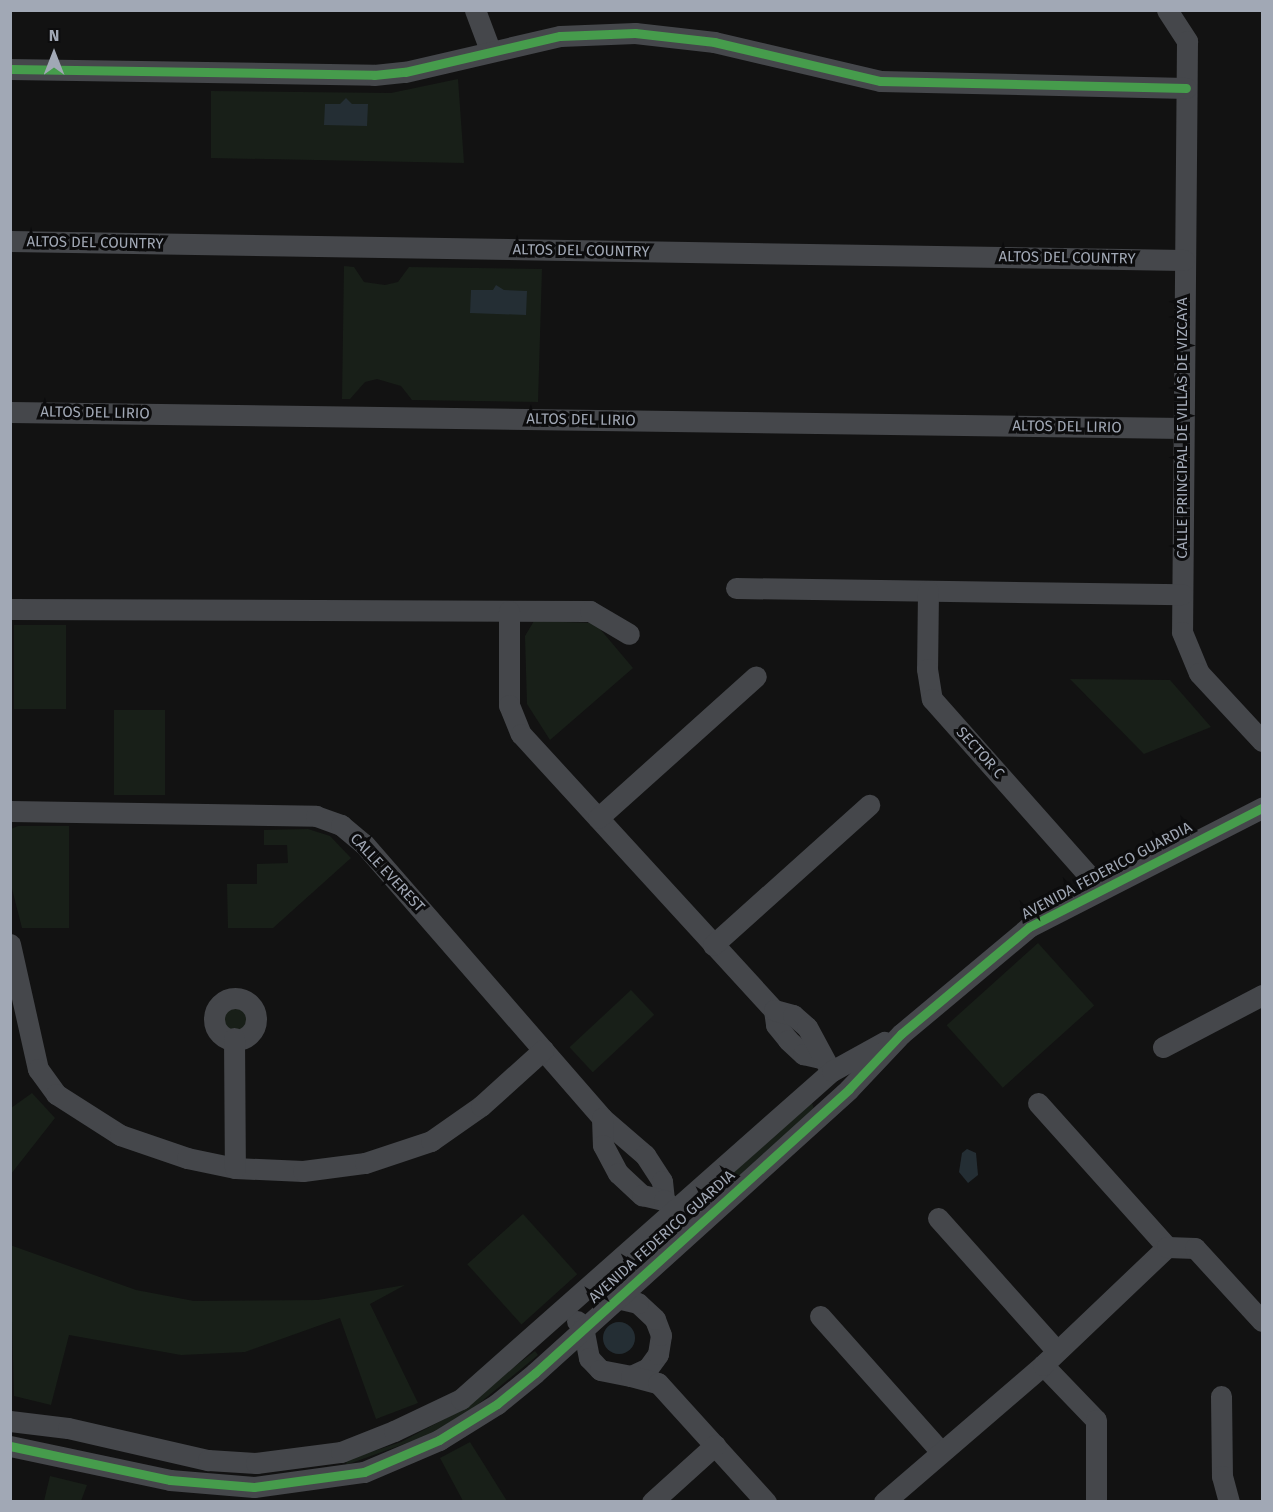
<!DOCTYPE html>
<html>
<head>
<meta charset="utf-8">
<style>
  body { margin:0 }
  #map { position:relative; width:1273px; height:1512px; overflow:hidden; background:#121212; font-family:"Fira Sans",sans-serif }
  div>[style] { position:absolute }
  .green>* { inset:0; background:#181f18; transform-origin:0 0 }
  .round { border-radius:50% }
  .water>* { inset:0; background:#242e34 }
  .minor>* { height:21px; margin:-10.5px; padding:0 10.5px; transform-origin:10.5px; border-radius:10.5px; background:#45474b }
  .minor>.ring { margin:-10.5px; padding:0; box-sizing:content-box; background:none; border:21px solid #45474b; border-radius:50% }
  .cycleway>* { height:9px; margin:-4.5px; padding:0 4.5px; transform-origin:4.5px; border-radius:4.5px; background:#469c4c }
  span { translate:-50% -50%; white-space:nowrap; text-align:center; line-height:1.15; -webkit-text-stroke:6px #0c0c0d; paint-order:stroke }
  .street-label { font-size:15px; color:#a1a8b5 }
  .frame { position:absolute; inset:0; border:12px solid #a1a8b5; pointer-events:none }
  .north { position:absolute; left:24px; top:24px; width:60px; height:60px; -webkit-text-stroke:4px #0c0c0d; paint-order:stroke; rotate:0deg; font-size:16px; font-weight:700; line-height:24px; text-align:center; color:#a1a8b5 }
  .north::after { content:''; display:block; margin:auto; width:21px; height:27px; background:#a1a8b5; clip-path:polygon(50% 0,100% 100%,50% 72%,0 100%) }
</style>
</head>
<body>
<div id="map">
  <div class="green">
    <i style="clip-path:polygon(458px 79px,464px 163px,211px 158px,211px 91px,391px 93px)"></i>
    <i style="clip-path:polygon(344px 266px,354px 267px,364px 282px,385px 285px,398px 282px,409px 267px,542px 269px,538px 402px,412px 400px,401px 386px,377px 379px,365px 382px,350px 399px,342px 399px)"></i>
    <i style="clip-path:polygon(534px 621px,595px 623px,633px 668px,550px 740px,527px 704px,525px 636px)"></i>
    <i style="left:14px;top:625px;width:52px;height:84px"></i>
    <i style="clip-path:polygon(1070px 679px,1170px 680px,1211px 727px,1144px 754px)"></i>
    <i style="left:114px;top:710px;width:51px;height:85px"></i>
    <i style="clip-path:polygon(18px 826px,69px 826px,69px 928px,22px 928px,10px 881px,11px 829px)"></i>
    <i style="clip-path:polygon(308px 829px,330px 836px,351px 858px,273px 928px,228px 928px,227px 884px,257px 884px,257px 864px,288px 863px,287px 845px,264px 845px,264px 830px)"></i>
    <i style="left:1038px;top:943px;width:84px;height:123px;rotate:48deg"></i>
    <i style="left:631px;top:990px;width:34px;height:84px;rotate:47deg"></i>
    <i class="round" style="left:223px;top:1007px;width:24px;height:24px"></i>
    <i style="clip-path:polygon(32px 1093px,55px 1118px,11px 1174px,11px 1108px)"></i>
    <i style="clip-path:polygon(812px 1103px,814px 1109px,700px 1211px,691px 1210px)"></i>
    <i style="left:523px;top:1214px;width:81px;height:75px;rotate:48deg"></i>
    <i style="clip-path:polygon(10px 1245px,136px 1290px,194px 1301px,318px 1300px,405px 1285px,370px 1304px,418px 1403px,376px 1419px,340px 1318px,245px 1352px,181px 1355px,69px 1335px,51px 1405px,14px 1396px)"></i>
    <i style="clip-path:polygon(535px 1351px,538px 1355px,476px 1406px,429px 1435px,346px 1465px,347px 1460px,401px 1442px,452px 1415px)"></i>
    <i style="clip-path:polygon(470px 1442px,507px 1501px,463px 1501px,440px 1458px)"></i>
    <i style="clip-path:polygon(50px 1476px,87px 1485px,81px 1501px,44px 1501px)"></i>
  </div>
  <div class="water">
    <i style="clip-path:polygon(346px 98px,352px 104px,368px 104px,367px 126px,324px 125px,325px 104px,340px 104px)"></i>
    <i style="clip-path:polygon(496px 285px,504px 290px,527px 291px,526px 315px,470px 313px,471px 290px,493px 290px)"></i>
    <i style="clip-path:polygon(967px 1149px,976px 1153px,978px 1175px,968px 1183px,959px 1172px,962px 1153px)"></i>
    <i class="round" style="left:603px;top:1322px;width:32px;height:32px"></i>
  </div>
  <div class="minor">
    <i style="left:475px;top:10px;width:43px;rotate:69.4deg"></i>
    <i style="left:1167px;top:10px;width:37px;rotate:57deg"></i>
    <i style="left:1187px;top:41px;width:591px;rotate:90.48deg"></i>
    <i style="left:1182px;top:632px;width:44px;rotate:67.5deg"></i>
    <i style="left:1199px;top:673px;width:93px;rotate:47.2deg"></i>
    <i style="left:10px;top:69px;width:364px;rotate:0.9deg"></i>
    <i style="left:374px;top:75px;width:31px;rotate:-6deg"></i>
    <i style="left:405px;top:72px;width:159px;rotate:-13.1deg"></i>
    <i style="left:560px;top:36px;width:75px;rotate:-2.3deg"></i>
    <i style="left:635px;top:33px;width:80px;rotate:6.5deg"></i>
    <i style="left:714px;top:42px;width:171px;rotate:13.2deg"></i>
    <i style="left:880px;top:81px;width:306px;rotate:1.3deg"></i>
    <i style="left:10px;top:241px;width:1174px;rotate:0.93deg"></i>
    <i style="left:10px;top:412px;width:1173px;rotate:0.78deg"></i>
    <i style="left:736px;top:588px;width:446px;rotate:0.8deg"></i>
    <i style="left:928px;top:591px;width:78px;rotate:90.7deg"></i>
    <i style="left:927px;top:669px;width:30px;rotate:81deg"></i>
    <i style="left:932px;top:699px;width:253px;rotate:48.4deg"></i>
    <i style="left:10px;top:609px;width:580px;rotate:0.2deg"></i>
    <i style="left:590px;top:611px;width:45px;rotate:30.5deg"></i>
    <i style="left:509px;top:611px;width:94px;rotate:90deg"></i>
    <i style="left:509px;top:705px;width:31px;rotate:68deg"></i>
    <i style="left:521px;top:734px;width:374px;rotate:47.5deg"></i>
    <i style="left:774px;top:1010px;width:15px;rotate:82deg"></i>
    <i style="left:776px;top:1025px;width:19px;rotate:51deg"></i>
    <i style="left:788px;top:1040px;width:21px;rotate:43deg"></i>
    <i style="left:803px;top:1054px;width:17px;rotate:13deg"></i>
    <i style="left:10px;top:811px;width:306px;rotate:0.9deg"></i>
    <i style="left:316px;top:816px;width:27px;rotate:20deg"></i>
    <i style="left:341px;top:825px;width:30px;rotate:40deg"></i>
    <i style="left:364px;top:844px;width:363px;rotate:49deg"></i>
    <i style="left:602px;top:1118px;width:57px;rotate:40.7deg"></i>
    <i style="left:645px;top:1155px;width:31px;rotate:57deg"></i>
    <i style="left:662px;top:1181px;width:19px;rotate:84deg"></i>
    <i style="left:598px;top:818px;width:212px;rotate:-41.9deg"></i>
    <i style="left:10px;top:944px;width:128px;rotate:77.4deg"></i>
    <i style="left:38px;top:1069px;width:31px;rotate:54deg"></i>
    <i style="left:56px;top:1094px;width:76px;rotate:32.6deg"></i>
    <i style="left:120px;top:1135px;width:71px;rotate:18.9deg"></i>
    <i style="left:187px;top:1158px;width:49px;rotate:11.8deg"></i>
    <i style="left:235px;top:1168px;width:68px;rotate:2.5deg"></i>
    <i style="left:303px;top:1171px;width:63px;rotate:-7.4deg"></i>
    <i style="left:365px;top:1163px;width:70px;rotate:-18.4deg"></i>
    <i style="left:431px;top:1141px;width:61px;rotate:-35deg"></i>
    <i style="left:481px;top:1106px;width:84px;rotate:-42.1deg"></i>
    <i style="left:713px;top:945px;width:210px;rotate:-41.9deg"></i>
    <i class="ring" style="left:214px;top:998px;width:21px;height:21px"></i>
    <i style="left:774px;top:1010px;width:20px;rotate:15deg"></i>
    <i style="left:793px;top:1015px;width:18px;rotate:41deg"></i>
    <i style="left:807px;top:1027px;width:44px;rotate:61.7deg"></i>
    <i style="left:234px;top:1038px;width:130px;rotate:89.6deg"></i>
    <i style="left:1163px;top:1047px;width:112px;rotate:-27.7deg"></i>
    <i style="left:1038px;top:1103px;width:193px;rotate:48.1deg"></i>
    <i style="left:602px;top:1118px;width:27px;rotate:88deg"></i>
    <i style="left:603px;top:1145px;width:32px;rotate:62deg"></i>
    <i style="left:618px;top:1173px;width:33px;rotate:43deg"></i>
    <i style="left:642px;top:1195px;width:23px;rotate:13deg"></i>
    <i style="left:664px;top:1200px;width:11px;rotate:45deg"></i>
    <i style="left:938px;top:1218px;width:178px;rotate:48.2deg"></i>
    <i style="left:820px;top:1316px;width:182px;rotate:48.3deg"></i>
    <i style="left:577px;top:1321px;width:8px;rotate:45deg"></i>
    <i style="left:583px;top:1327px;width:32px;rotate:79deg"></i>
    <i style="left:589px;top:1358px;width:16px;rotate:47deg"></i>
    <i style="left:600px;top:1370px;width:32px;rotate:11deg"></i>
    <i style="left:631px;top:1376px;width:19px;rotate:-25deg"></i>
    <i style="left:648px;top:1368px;width:17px;rotate:-54deg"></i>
    <i style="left:658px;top:1354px;width:19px;rotate:-81deg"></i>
    <i style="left:661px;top:1335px;width:17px;rotate:-111deg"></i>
    <i style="left:655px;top:1319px;width:23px;rotate:-137deg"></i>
    <i style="left:638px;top:1303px;width:23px;rotate:-167deg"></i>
    <i style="left:616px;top:1298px;width:11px;rotate:-131deg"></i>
    <i style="left:1043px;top:1365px;width:76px;rotate:46.1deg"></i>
    <i style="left:1096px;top:1420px;width:82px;rotate:90deg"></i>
    <i style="left:631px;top:1376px;width:28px;rotate:15deg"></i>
    <i style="left:658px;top:1383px;width:161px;rotate:47.8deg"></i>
    <i style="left:1221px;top:1396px;width:80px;rotate:89.3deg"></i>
    <i style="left:1222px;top:1476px;width:27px;rotate:75deg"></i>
    <i style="left:10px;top:1421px;width:58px;rotate:6.9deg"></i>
    <i style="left:68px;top:1428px;width:144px;rotate:12.9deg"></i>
    <i style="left:208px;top:1460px;width:48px;rotate:3.6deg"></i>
    <i style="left:256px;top:1463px;width:86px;rotate:-7.4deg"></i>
    <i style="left:341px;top:1452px;width:57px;rotate:-21.6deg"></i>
    <i style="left:394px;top:1431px;width:74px;rotate:-25.5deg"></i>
    <i style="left:461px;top:1399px;width:495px;rotate:-41.5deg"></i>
    <i style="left:832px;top:1071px;width:60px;rotate:-29.1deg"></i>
    <i style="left:10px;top:1446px;width:164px;rotate:12deg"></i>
    <i style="left:170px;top:1480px;width:84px;rotate:4.8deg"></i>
    <i style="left:254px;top:1487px;width:111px;rotate:-7.8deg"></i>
    <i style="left:364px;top:1472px;width:82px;rotate:-23.1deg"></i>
    <i style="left:439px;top:1440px;width:68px;rotate:-31.8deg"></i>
    <i style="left:497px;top:1404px;width:49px;rotate:-39.2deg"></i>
    <i style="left:535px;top:1373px;width:423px;rotate:-42.1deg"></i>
    <i style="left:849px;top:1089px;width:76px;rotate:-46.6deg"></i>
    <i style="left:901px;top:1034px;width:167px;rotate:-39.9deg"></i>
    <i style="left:1029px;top:927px;width:262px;rotate:-27.1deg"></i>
    <i style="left:652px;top:1502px;width:85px;rotate:-42.1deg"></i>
    <i style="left:884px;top:1502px;width:210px;rotate:-40.7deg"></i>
    <i style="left:1043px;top:1365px;width:171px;rotate:-43.6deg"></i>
    <i style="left:1167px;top:1247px;width:28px;rotate:2deg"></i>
    <i style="left:1195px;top:1248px;width:99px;rotate:47.5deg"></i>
  </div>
  <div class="cycleway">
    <i style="left:10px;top:69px;width:364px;rotate:0.9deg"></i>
    <i style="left:374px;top:75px;width:31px;rotate:-6deg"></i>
    <i style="left:405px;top:72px;width:159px;rotate:-13.1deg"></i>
    <i style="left:560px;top:36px;width:75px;rotate:-2.3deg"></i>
    <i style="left:635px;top:33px;width:80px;rotate:6.5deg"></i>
    <i style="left:714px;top:42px;width:171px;rotate:13.2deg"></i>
    <i style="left:880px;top:81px;width:306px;rotate:1.3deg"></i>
    <i style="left:10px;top:1446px;width:164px;rotate:12deg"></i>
    <i style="left:170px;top:1480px;width:84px;rotate:4.8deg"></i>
    <i style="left:254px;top:1487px;width:111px;rotate:-7.8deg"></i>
    <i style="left:364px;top:1472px;width:82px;rotate:-23.1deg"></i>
    <i style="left:439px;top:1440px;width:68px;rotate:-31.8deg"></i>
    <i style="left:497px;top:1404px;width:49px;rotate:-39.2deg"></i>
    <i style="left:535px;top:1373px;width:423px;rotate:-42.1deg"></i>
    <i style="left:849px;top:1089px;width:76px;rotate:-46.6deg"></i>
    <i style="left:901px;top:1034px;width:167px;rotate:-39.9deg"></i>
    <i style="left:1029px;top:927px;width:262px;rotate:-27.1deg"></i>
  </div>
  <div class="street-label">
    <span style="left:95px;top:243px;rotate:1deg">ALTOS DEL COUNTRY</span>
    <span style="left:581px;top:251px;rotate:1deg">ALTOS DEL COUNTRY</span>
    <span style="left:1067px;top:258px;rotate:1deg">ALTOS DEL COUNTRY</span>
    <span style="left:95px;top:413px;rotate:1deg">ALTOS DEL LIRIO</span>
    <span style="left:581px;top:420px;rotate:1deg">ALTOS DEL LIRIO</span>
    <span style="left:1067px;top:427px;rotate:1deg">ALTOS DEL LIRIO</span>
    <span style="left:1183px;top:428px;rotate:-90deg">CALLE PRINCIPAL DE VILLAS DE VIZCAYA</span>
    <span style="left:980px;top:753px;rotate:48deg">SECTOR C</span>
    <span style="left:1107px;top:871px;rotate:-28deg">AVENIDA FEDERICO GUARDIA</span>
    <span style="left:387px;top:873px;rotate:47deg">CALLE EVEREST</span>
    <span style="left:662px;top:1237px;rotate:-42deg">AVENIDA FEDERICO GUARDIA</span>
  </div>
  <div class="frame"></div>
  <div class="north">N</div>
</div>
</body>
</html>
